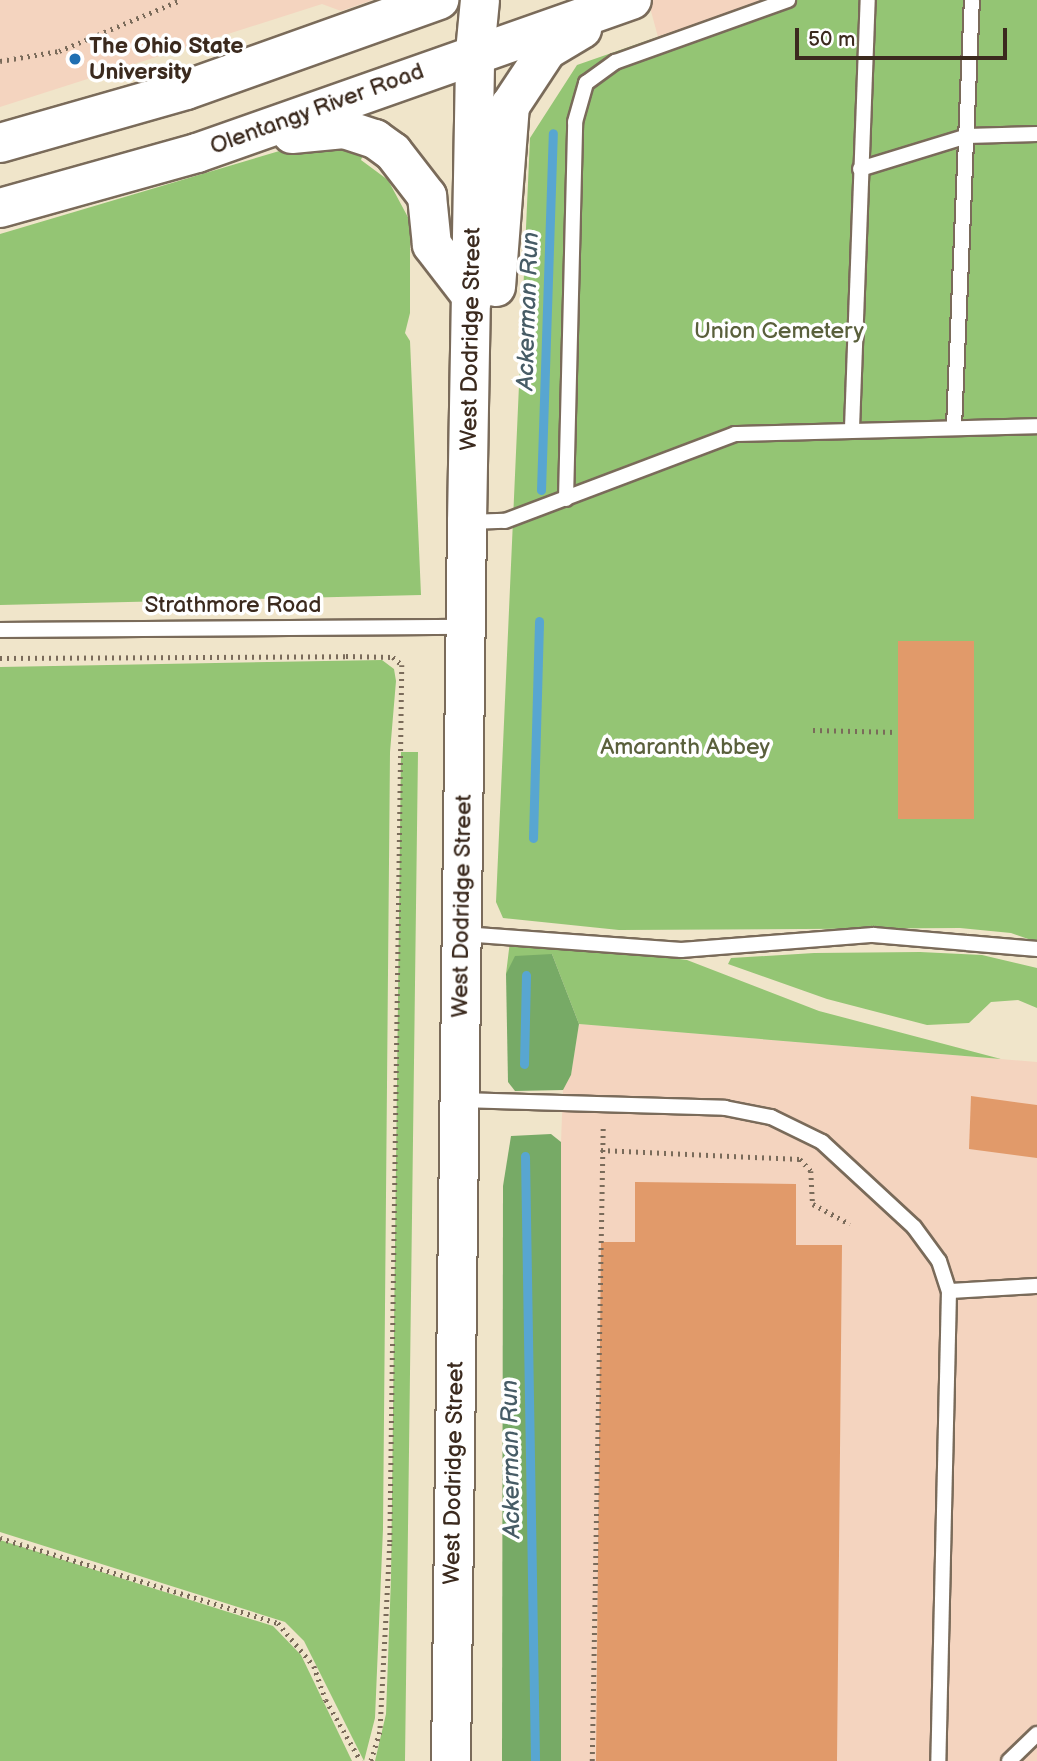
<!DOCTYPE html>
<html>
<head>
<meta charset="utf-8">
<style>
  body { margin:0 }
  #map { position:relative; width:1037px; height:1761px; overflow:hidden; background:#f0e5ca; font-family:"Balsamiq Sans",sans-serif }
  div>[style] { position:absolute }
  .built>* { inset:0; background:#f4d4bf }
  .green>* { inset:0; background:#94c574 }
  .forest>* { inset:0; background:#7a6 }
  .stream>* { height:9px; margin:-4.5px; padding:0 4.5px; transform-origin:4.5px; border-radius:4.5px; background:#58a6d1 }
  .building>* { inset:0; background:#e19a6a; transform-origin:0 0 }
  .path>* { height:4.5px; margin-top:-2.25px; transform-origin:0; background:repeating-linear-gradient(90deg,#7a6b5a 0 2px,transparent 0 7px) }
  .roads { filter:drop-shadow(2px 0 #7a6b5a) drop-shadow(-2px 0 #7a6b5a) drop-shadow(0 2px #7a6b5a) drop-shadow(0 -2px #7a6b5a) }
  .service>* { height:14px; margin:-7px; padding:0 7px; transform-origin:7px; border-radius:7px; background:#fff }
  .secondary>* { height:38px; margin:-19px; padding:0 19px; transform-origin:19px; border-radius:19px; background:#fff }
  .dots>* { width:19px; height:19px; translate:-50% -50%; box-sizing:border-box; border:4px solid #fff; border-radius:50% }
  span { translate:-50% -50%; white-space:nowrap; text-align:center; line-height:1.15; -webkit-text-stroke:7px #fff; paint-order:stroke }
  .poi-label { font-size:23px; color:#3b2a1e; font-weight:700 }
  .left { translate:0 -50%; text-align:left }
  .street-label { font-size:23px; color:#3b2a1e }
  .park-label { font-size:23px; color:#5a603c }
  .water-label { font-size:24px; color:#475c66; font-style:italic }
  .scale { position:absolute; left:795px; top:28px; width:212px; height:32px; box-sizing:border-box; border:4px solid #3b2a1e; border-top:0; padding-left:9px; font-size:21px; line-height:24px; white-space:nowrap; color:#3b2a1e; -webkit-text-stroke:5px #fff; paint-order:stroke }
</style>
</head>
<body>
<div id="map">
  <div class="built">
    <i style="clip-path:polygon(0 0,373px 0,341px 11px,322px 4px,0 107px)"></i>
    <i style="clip-path:polygon(648px 0,764px 0,658px 37px)"></i>
    <i style="clip-path:polygon(579px 1024px,1037px 1062px,1037px 1761px,561px 1761px,561px 1142px,563px 1090px,571px 1075px)"></i>
  </div>
  <div class="green">
    <i style="clip-path:polygon(764px 0,1037px 0,1037px 942px,1011px 933px,960px 928px,619px 930px,503px 918px,496px 902px,530px 138px,577px 65px)"></i>
    <i style="clip-path:polygon(303px 144px,365px 149px,361px 160px,388px 180px,410px 221px,410px 313px,405px 333px,410px 341px,421px 595px,0 605px,0 234px)"></i>
    <i style="clip-path:polygon(382px 660px,394px 669px,396px 681px,390px 752px,383px 1529px,375px 1718px,364px 1761px,304px 1641px,285px 1622px,0 1532px,0 667px)"></i>
    <i style="clip-path:polygon(401px 752px,418px 752px,405px 1761px,375px 1761px,386px 1714px,391px 1578px)"></i>
    <i style="clip-path:polygon(510px 941px,569px 944px,687px 960px,819px 1011px,1001px 1059px,579px 1024px,552px 954px,506px 974px)"></i>
    <i style="clip-path:polygon(920px 952px,982px 955px,1037px 968px,1037px 1008px,1018px 1000px,991px 1002px,969px 1023px,927px 1025px,827px 999px,728px 964px,731px 958px,814px 953px)"></i>
    <i style="clip-path:polygon(0 1540px,273px 1626px,301px 1655px,352px 1761px,0 1761px)"></i>
  </div>
  <div class="forest">
    <i style="clip-path:polygon(552px 954px,579px 1024px,571px 1075px,563px 1090px,515px 1091px,508px 1082px,506px 974px,515px 956px)"></i>
    <i style="clip-path:polygon(551px 1134px,561px 1142px,561px 1761px,502px 1761px,503px 1186px,511px 1136px)"></i>
  </div>
  <div class="stream">
    <i style="left:541px;top:490px;width:357px;rotate:-88.1deg"></i>
    <i style="left:533px;top:838px;width:217px;rotate:-88.4deg"></i>
    <i style="left:524px;top:1064px;width:89px;rotate:-88.7deg"></i>
    <i style="left:525px;top:1156px;width:605px;rotate:89.05deg"></i>
  </div>
  <div class="building">
    <i style="left:898px;top:641px;width:76px;height:178px"></i>
    <i style="clip-path:polygon(971px 1096px,1037px 1105px,1037px 1158px,969px 1149px)"></i>
    <i style="clip-path:polygon(635px 1182px,796px 1184px,796px 1245px,842px 1245px,837px 1761px,596px 1761px,601px 1242px,635px 1242px)"></i>
  </div>
  <div class="path">
    <i style="left:0;top:61px;width:60px;rotate:-9.6deg"></i>
    <i style="left:59px;top:51px;width:132px;rotate:-22.7deg"></i>
    <i style="left:0;top:658px;width:346px;rotate:-0.3deg"></i>
    <i style="left:346px;top:656px;width:47px;rotate:1.2deg"></i>
    <i style="left:393px;top:657px;width:12px;rotate:42deg"></i>
    <i style="left:402px;top:665px;width:879px;rotate:90.78deg"></i>
    <i style="left:390px;top:1544px;width:188px;rotate:93deg"></i>
    <i style="left:380px;top:1732px;width:30px;rotate:107deg"></i>
    <i style="left:813px;top:730px;width:84px;rotate:1.4deg"></i>
    <i style="left:601px;top:1150px;width:199px;rotate:2.6deg"></i>
    <i style="left:800px;top:1159px;width:16px;rotate:47deg"></i>
    <i style="left:811px;top:1171px;width:33px;rotate:87deg"></i>
    <i style="left:813px;top:1204px;width:42px;rotate:28.4deg"></i>
    <i style="left:0;top:1538px;width:291px;rotate:17deg"></i>
    <i style="left:278px;top:1623px;width:56px;rotate:50.1deg"></i>
    <i style="left:314px;top:1666px;width:36px;rotate:71deg"></i>
    <i style="left:326px;top:1700px;width:70px;rotate:60.2deg"></i>
    <i style="left:592px;top:1761px;width:636px;rotate:-89.01deg"></i>
  </div>
  <div class="roads">
    <div class="service">
      <i style="left:860px;top:169px;width:112px;rotate:-17.1deg"></i>
      <i style="left:967px;top:136px;width:70px;rotate:-1.6deg"></i>
      <i style="left:954px;top:427px;width:427px;rotate:-87.6deg"></i>
      <i style="left:852px;top:428px;width:428px;rotate:-87.9deg"></i>
      <i style="left:566px;top:499px;width:377px;rotate:-88.6deg"></i>
      <i style="left:575px;top:122px;width:41px;rotate:-74.2deg"></i>
      <i style="left:586px;top:83px;width:36px;rotate:-36deg"></i>
      <i style="left:615px;top:62px;width:184px;rotate:-19.7deg"></i>
      <i style="left:467px;top:522px;width:38px;rotate:-2deg"></i>
      <i style="left:505px;top:521px;width:246px;rotate:-20.7deg"></i>
      <i style="left:735px;top:434px;width:302px;rotate:-1.5deg"></i>
      <i style="left:0;top:630px;width:464px;rotate:-0.4deg"></i>
      <i style="left:463px;top:934px;width:219px;rotate:4.2deg"></i>
      <i style="left:681px;top:950px;width:193px;rotate:-4.5deg"></i>
      <i style="left:873px;top:935px;width:165px;rotate:4.9deg"></i>
      <i style="left:460px;top:1100px;width:265px;rotate:1.7deg"></i>
      <i style="left:725px;top:1108px;width:47px;rotate:11.1deg"></i>
      <i style="left:771px;top:1117px;width:57px;rotate:26.1deg"></i>
      <i style="left:822px;top:1142px;width:125px;rotate:42.7deg"></i>
      <i style="left:914px;top:1227px;width:42px;rotate:53.7deg"></i>
      <i style="left:939px;top:1261px;width:32px;rotate:72deg"></i>
      <i style="left:949px;top:1291px;width:470px;rotate:91.3deg"></i>
      <i style="left:949px;top:1291px;width:88px;rotate:-3.3deg"></i>
      <i style="left:1009px;top:1761px;width:39px;rotate:-44deg"></i>
    </div>
    <div class="secondary">
      <i style="left:292px;top:134px;width:52px;rotate:-5.5deg"></i>
      <i style="left:344px;top:129px;width:33px;rotate:18deg"></i>
      <i style="left:375px;top:139px;width:22px;rotate:36deg"></i>
      <i style="left:393px;top:152px;width:56px;rotate:52.3deg"></i>
      <i style="left:427px;top:196px;width:49px;rotate:84.2deg"></i>
      <i style="left:432px;top:245px;width:67px;rotate:52.3deg"></i>
      <i style="left:0;top:143px;width:193px;rotate:-15.9deg"></i>
      <i style="left:186px;top:90px;width:269px;rotate:-19.6deg"></i>
      <i style="left:0;top:208px;width:205px;rotate:-15.6deg"></i>
      <i style="left:197px;top:153px;width:461px;rotate:-19.4deg"></i>
      <i style="left:496px;top:287px;width:182px;rotate:-85.6deg"></i>
      <i style="left:510px;top:106px;width:67px;rotate:-56.5deg"></i>
      <i style="left:547px;top:50px;width:41px;rotate:-31deg"></i>
      <i style="left:451px;top:1761px;width:1239px;rotate:-89.26deg"></i>
      <i style="left:467px;top:522px;width:470px;rotate:-89deg"></i>
      <i style="left:475px;top:52px;width:52px;rotate:-84.5deg"></i>
    </div>
  </div>
  <div class="dots">
    <i style="left:75px;top:59px;background:#1f6fb2"></i>
  </div>
  <div class="poi-label">
    <span class="left" style="left:89px;top:59px">The Ohio State<br>University</span>
  </div>
  <div class="street-label">
    <span style="left:317px;top:109px;rotate:-20deg">Olentangy River Road</span>
    <span style="left:471px;top:339px;rotate:-89deg">West Dodridge Street</span>
    <span style="left:233px;top:605px">Strathmore Road</span>
    <span style="left:462px;top:906px;rotate:-89deg">West Dodridge Street</span>
    <span style="left:454px;top:1473px;rotate:-89deg">West Dodridge Street</span>
  </div>
  <div class="park-label">
    <span style="left:779px;top:331px">Union Cemetery</span>
    <span style="left:685px;top:747px">Amaranth Abbey</span>
  </div>
  <div class="water-label">
    <span style="left:528px;top:311px;rotate:-88deg">Ackerman Run</span>
    <span style="left:511px;top:1459px;rotate:-91deg">Ackerman Run</span>
  </div>
  <div class="scale">50 m</div>
</div>
</body>
</html>
